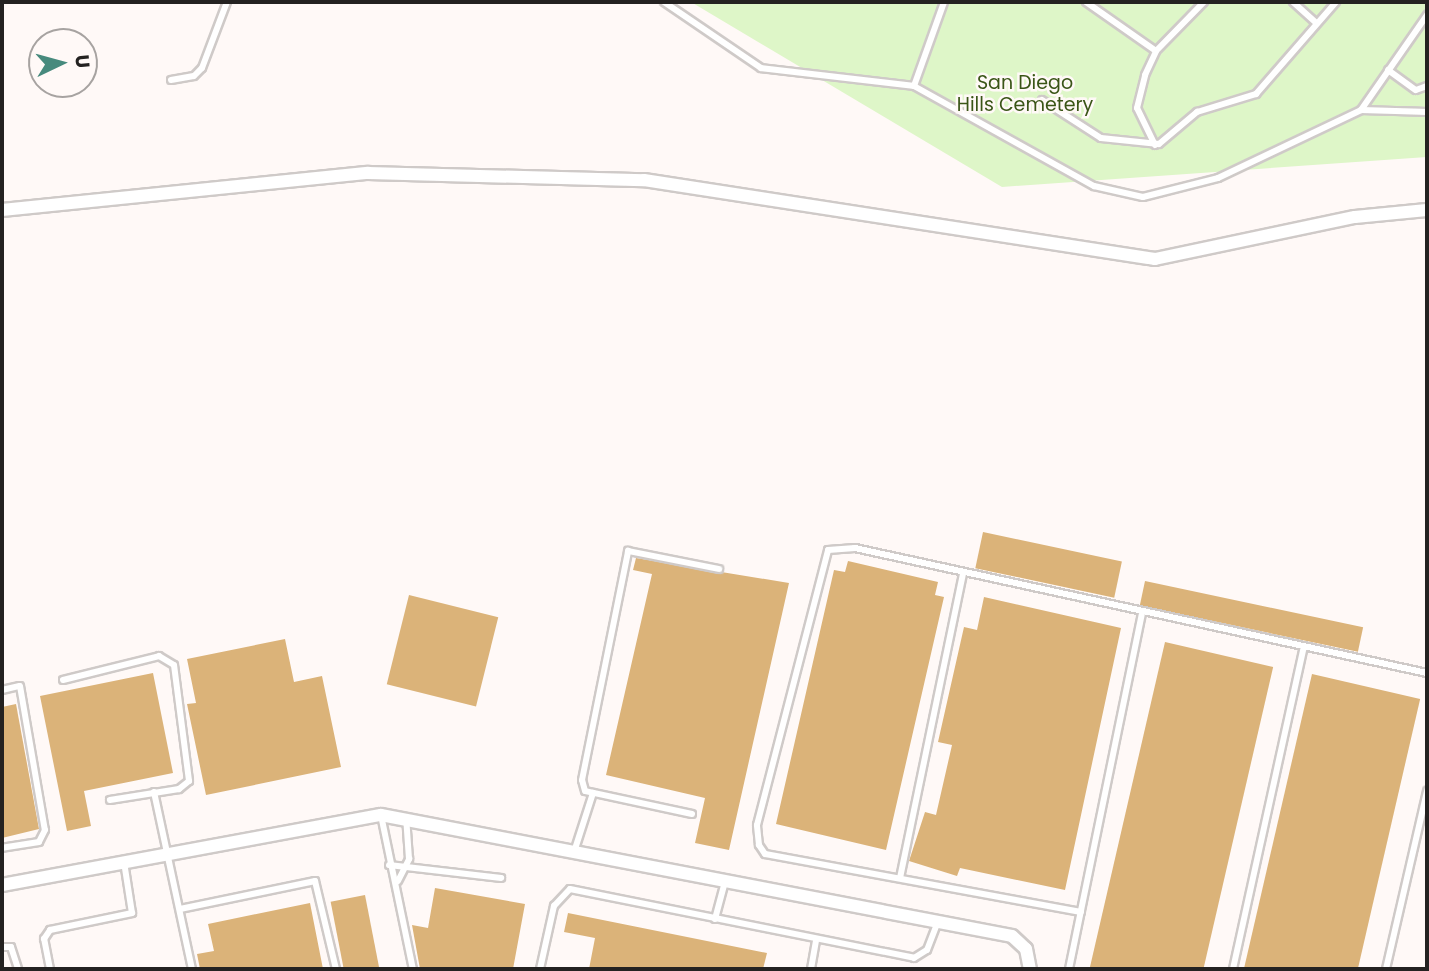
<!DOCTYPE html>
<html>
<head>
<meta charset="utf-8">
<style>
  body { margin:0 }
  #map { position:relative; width:1429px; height:971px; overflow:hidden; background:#fff9f7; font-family:Poppins,sans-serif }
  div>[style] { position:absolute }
  .green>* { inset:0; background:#def6c8 }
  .building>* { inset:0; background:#dbb379; transform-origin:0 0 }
  .roads { filter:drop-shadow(2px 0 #cfcac8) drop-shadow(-2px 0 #cfcac8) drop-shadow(0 2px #cfcac8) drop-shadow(0 -2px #cfcac8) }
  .lane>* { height:6px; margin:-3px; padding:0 3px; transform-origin:3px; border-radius:3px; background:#fff }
  .street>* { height:12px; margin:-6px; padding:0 6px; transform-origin:6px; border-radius:6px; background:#fff }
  span { translate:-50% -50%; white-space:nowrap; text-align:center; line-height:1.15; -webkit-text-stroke:5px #fff9f7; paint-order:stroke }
  .park-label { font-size:19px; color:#3a5517 }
  .frame { position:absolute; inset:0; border:4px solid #242221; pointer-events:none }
  .north { position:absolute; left:28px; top:28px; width:70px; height:70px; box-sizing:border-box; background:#fff9f7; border:2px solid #a7a3a1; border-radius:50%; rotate:85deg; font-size:19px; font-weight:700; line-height:28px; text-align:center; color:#242221 }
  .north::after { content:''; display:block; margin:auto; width:24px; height:32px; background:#478a7d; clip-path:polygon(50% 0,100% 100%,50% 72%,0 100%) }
</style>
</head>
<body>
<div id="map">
  <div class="green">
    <i style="clip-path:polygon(691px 2px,1427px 2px,1427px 157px,1002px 187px)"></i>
  </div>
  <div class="building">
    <i style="left:983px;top:532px;width:142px;height:37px;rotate:12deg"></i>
    <i style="clip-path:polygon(636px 558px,789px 583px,729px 850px,695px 843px,705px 798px,606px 775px,652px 574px,633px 570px)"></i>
    <i style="clip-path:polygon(848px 561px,938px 582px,935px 595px,944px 597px,886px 850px,776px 824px,834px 570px,845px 572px)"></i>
    <i style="left:1145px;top:581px;width:223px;height:25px;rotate:12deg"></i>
    <i style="left:409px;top:595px;width:92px;height:92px;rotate:14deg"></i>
    <i style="clip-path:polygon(984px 597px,1121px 628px,1065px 890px,960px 868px,957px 876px,909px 861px,925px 812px,936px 815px,952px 745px,938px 742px,964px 627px,977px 630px)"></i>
    <i style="clip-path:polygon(285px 639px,294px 682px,322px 676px,341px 767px,206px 795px,187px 704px,196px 703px,187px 659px)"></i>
    <i style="left:1165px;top:642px;width:111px;height:335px;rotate:13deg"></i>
    <i style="clip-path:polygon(153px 673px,173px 773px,84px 791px,91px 826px,67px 831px,40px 696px)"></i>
    <i style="left:1312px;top:674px;width:111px;height:302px;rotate:13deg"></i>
    <i style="clip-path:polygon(16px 704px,39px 829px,2px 838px,2px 707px)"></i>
    <i style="clip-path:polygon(435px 888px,525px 904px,513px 969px,420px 969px,412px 925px,428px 928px)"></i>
    <i style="left:365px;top:895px;width:76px;height:35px;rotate:79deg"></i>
    <i style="clip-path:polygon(310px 903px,323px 969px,200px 969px,197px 954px,214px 951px,208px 924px)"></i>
    <i style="clip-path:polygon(568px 913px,767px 953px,763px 969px,589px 969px,595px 938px,564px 932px)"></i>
  </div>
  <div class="roads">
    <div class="lane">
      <i style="left:664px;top:2px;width:117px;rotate:34.2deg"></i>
      <i style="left:761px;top:68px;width:154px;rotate:6.7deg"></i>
      <i style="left:914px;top:86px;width:206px;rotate:29.1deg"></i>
      <i style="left:1094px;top:186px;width:50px;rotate:12.7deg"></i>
      <i style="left:1143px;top:197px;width:77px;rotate:-14.2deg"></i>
      <i style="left:1218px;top:178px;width:158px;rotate:-25.4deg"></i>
      <i style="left:1361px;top:110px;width:66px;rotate:1.7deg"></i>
      <i style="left:1086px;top:2px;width:85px;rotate:35deg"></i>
      <i style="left:1293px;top:2px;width:31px;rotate:42deg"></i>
      <i style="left:1388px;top:70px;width:34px;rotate:36deg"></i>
      <i style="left:1416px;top:90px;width:12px;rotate:-20deg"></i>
      <i style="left:171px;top:80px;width:23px;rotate:-10deg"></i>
      <i style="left:194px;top:76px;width:11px;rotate:-45deg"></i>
      <i style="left:202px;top:68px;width:71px;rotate:-69.3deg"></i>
      <i style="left:914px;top:86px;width:89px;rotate:-70.3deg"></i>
      <i style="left:1042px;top:100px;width:70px;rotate:32.8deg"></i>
      <i style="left:1101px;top:138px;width:58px;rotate:5.9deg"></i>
      <i style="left:1159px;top:144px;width:50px;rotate:-40.1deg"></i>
      <i style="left:1197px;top:112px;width:62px;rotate:-17deg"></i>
      <i style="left:1256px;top:94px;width:122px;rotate:-49deg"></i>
      <i style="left:1361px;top:110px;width:116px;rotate:-55.2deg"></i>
      <i style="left:1155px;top:145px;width:41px;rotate:-115.9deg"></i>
      <i style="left:1137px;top:108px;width:34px;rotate:-76deg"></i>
      <i style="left:1145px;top:75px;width:26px;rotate:-65deg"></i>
      <i style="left:1156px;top:51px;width:69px;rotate:-45.6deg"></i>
      <i style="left:63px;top:680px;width:99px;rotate:-14deg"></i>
      <i style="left:159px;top:656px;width:17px;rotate:31deg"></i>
      <i style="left:174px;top:665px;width:117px;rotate:82.6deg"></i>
      <i style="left:189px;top:781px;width:13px;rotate:141deg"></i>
      <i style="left:179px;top:789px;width:70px;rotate:170.9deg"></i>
      <i style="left:2px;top:690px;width:18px;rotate:-13deg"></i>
      <i style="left:20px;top:686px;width:146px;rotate:80.2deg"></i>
      <i style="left:45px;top:830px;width:13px;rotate:117deg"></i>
      <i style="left:39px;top:842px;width:37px;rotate:171deg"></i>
      <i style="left:154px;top:792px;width:181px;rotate:77.9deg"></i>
      <i style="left:692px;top:814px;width:109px;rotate:-167.9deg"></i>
      <i style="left:585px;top:791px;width:11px;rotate:-105deg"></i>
      <i style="left:582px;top:780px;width:234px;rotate:-78.6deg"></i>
      <i style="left:628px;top:551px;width:93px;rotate:11.2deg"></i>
      <i style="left:381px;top:815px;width:157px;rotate:78.3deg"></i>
      <i style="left:575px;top:849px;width:59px;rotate:-72.2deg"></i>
      <i style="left:389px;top:865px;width:113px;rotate:6.6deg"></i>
      <i style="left:900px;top:878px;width:310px;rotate:-78.3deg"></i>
      <i style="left:398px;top:881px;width:25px;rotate:-63deg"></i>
      <i style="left:409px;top:859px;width:39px;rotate:-94deg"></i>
      <i style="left:180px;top:909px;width:138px;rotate:-11.7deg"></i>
      <i style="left:315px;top:881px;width:90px;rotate:76.6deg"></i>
      <i style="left:1081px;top:912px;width:321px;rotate:-169.6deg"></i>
      <i style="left:765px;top:854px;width:11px;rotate:-124deg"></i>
      <i style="left:759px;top:845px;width:20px;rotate:-96deg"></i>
      <i style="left:757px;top:825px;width:284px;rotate:-75.5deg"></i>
      <i style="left:828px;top:550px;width:27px;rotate:-4deg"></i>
      <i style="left:855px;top:548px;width:585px;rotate:12.33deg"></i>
      <i style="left:715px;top:919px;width:38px;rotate:-75deg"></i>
      <i style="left:2px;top:947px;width:9px"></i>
      <i style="left:11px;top:947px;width:23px;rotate:72deg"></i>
      <i style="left:50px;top:969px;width:31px;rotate:-101deg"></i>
      <i style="left:44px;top:939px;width:11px;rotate:-56deg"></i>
      <i style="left:50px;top:930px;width:84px;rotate:-11.7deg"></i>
      <i style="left:132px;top:913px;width:52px;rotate:-98.9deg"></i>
      <i style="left:540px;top:969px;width:65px;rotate:-77.5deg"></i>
      <i style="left:554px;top:906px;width:23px;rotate:-47deg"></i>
      <i style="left:570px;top:889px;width:351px;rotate:11.3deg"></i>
      <i style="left:914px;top:958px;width:15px;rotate:-32deg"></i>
      <i style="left:927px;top:950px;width:30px;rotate:-69deg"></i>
      <i style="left:811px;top:969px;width:28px;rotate:-80deg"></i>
      <i style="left:1069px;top:969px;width:362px;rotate:-78.4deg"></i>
      <i style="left:1233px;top:969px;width:327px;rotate:-77.6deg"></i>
      <i style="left:1386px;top:969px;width:183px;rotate:-77deg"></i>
    </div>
    <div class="street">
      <i style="left:2px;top:210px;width:368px;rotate:-5.8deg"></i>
      <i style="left:368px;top:173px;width:276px;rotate:1.5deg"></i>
      <i style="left:644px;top:180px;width:517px;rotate:8.79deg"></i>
      <i style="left:1155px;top:259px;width:204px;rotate:-11.9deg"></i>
      <i style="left:1355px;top:217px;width:72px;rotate:-5.6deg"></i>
      <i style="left:2px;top:885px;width:385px;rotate:-10.5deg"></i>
      <i style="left:381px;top:815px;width:642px;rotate:10.86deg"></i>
      <i style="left:1012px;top:936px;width:19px;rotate:43deg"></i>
      <i style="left:1026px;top:949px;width:20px;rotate:79deg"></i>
    </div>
  </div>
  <div class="park-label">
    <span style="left:1025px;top:94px">San Diego<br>Hills Cemetery</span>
  </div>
  <div class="frame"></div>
  <div class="north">U</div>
</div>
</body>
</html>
